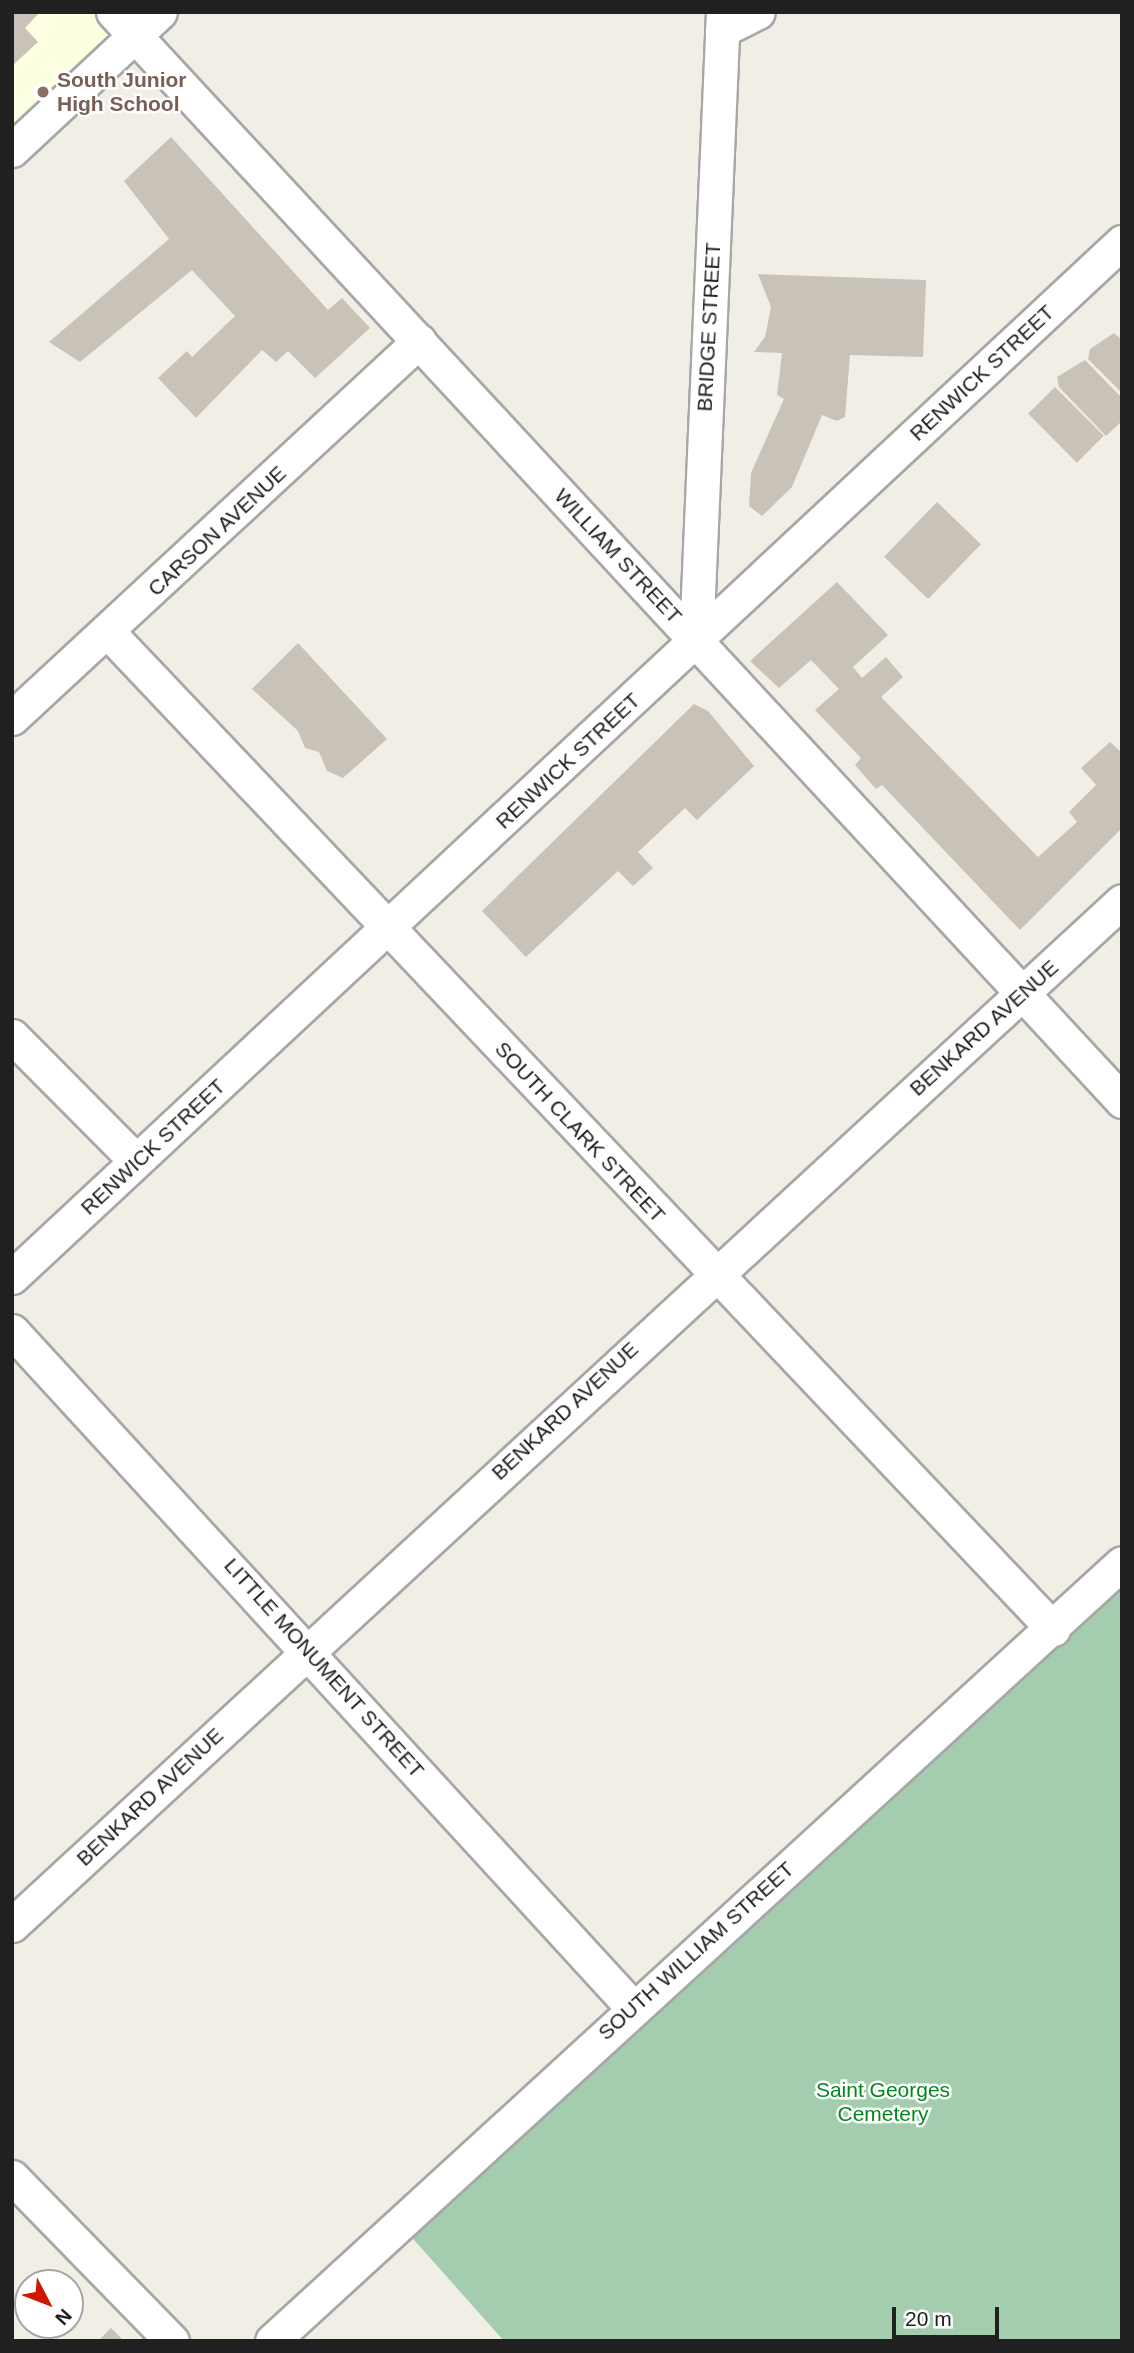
<!DOCTYPE html>
<html>
<head>
<meta charset="utf-8">
<style>
  body { margin:0 }
  #map { position:relative; width:1134px; height:2353px; overflow:hidden; background:#f1eee5; font-family:Arial,sans-serif }
  div>[style] { position:absolute }
  .education>* { inset:0; background:#fcffe0 }
  .cemetery>* { inset:0; background:#a4ccaf }
  .building>* { inset:0; background:#c9c2b8; transform-origin:0 0 }
  .roads { filter:drop-shadow(2px 0 #a7a7a7) drop-shadow(-2px 0 #a7a7a7) drop-shadow(0 2px #a7a7a7) drop-shadow(0 -2px #a7a7a7) }
  .street>* { height:33px; margin:-16.5px; padding:0 16.5px; transform-origin:16.5px; border-radius:16.5px; background:#fff }
  .dots>* { width:19px; height:19px; translate:-50% -50%; box-sizing:border-box; border:4px solid #fff; border-radius:50% }
  span { translate:-50% -50%; white-space:nowrap; text-align:center; line-height:1.15; -webkit-text-stroke:5px #fff; paint-order:stroke }
  .education-label { font-size:21px; color:#785e54; font-weight:700 }
  .left { translate:0 -50%; text-align:left }
  .street-label { font-size:21px; color:#202020 }
  .park-label { font-size:21px; color:#02891c }
  .frame { position:absolute; inset:0; border:14px solid #202020; pointer-events:none }
  .north { position:absolute; left:14px; top:2269px; width:70px; height:70px; box-sizing:border-box; background:#fff; border:2px solid #a6a6a6; border-radius:50%; rotate:132deg; font-size:19px; font-weight:700; line-height:28px; text-align:center; color:#202020 }
  .north::after { content:''; display:block; margin:auto; width:24px; height:32px; background:#cf1600; clip-path:polygon(50% 0,100% 100%,50% 72%,0 100%) }
  .scale { position:absolute; left:892px; top:2307px; width:107px; height:32px; box-sizing:border-box; border:4px solid #202020; border-top:0; padding-left:9px; font-size:21px; line-height:24px; white-space:nowrap; color:#202020; -webkit-text-stroke:5px #fff; paint-order:stroke }
</style>
</head>
<body>
<div id="map">
  <div class="education">
    <i style="clip-path:polygon(12px 12px,113px 12px,135px 36px,12px 148px)"></i>
  </div>
  <div class="cemetery">
    <i style="clip-path:polygon(1122px 1559px,1122px 2341px,504px 2341px,399px 2223px)"></i>
  </div>
  <div class="building">
    <i style="clip-path:polygon(12px 12px,40px 12px,25px 28px,38px 42px,12px 66px)"></i>
    <i style="clip-path:polygon(171px 137px,328px 310px,342px 298px,370px 328px,315px 378px,288px 351px,276px 362px,262px 350px,196px 418px,158px 378px,187px 351px,192px 357px,235px 316px,192px 270px,80px 362px,49px 342px,169px 239px,124px 181px)"></i>
    <i style="clip-path:polygon(758px 274px,926px 280px,923px 357px,850px 355px,845px 417px,837px 421px,822px 415px,792px 487px,762px 516px,749px 506px,751px 473px,784px 399px,777px 395px,782px 353px,754px 352px,765px 337px,771px 307px)"></i>
    <i style="clip-path:polygon(1114px 333px,1122px 340px,1122px 393px,1088px 359px,1090px 349px)"></i>
    <i style="clip-path:polygon(1085px 360px,1122px 398px,1122px 421px,1106px 436px,1059px 387px,1057px 377px)"></i>
    <i style="left:1055px;top:387px;width:69px;height:38px;rotate:45deg"></i>
    <i style="left:937px;top:502px;width:61px;height:76px;rotate:44deg"></i>
    <i style="clip-path:polygon(837px 582px,888px 635px,853px 667px,862px 678px,886px 657px,903px 677px,881px 697px,1038px 857px,1077px 822px,1069px 812px,1096px 785px,1081px 768px,1110px 742px,1122px 753px,1122px 828px,1020px 930px,882px 785px,876px 789px,855px 765px,861px 758px,815px 710px,839px 689px,811px 660px,779px 688px,750px 661px)"></i>
    <i style="clip-path:polygon(298px 643px,387px 739px,343px 778px,327px 771px,319px 752px,305px 748px,298px 731px,252px 689px)"></i>
    <i style="clip-path:polygon(694px 704px,708px 711px,754px 766px,697px 820px,685px 808px,638px 852px,653px 868px,633px 886px,618px 871px,526px 957px,482px 911px)"></i>
    <i style="clip-path:polygon(111px 2328px,124px 2341px,98px 2341px)"></i>
  </div>
  <div class="roads">
    <div class="street">
      <i style="left:113px;top:12px;width:1485px;rotate:47.18deg"></i>
      <i style="left:722px;top:30px;width:40px;rotate:-26.6deg"></i>
      <i style="left:12px;top:150px;width:202px;rotate:-43deg"></i>
      <i style="left:108px;top:632px;width:1374px;rotate:46.53deg"></i>
      <i style="left:696px;top:641px;width:630px;rotate:-87.54deg"></i>
      <i style="left:12px;top:718px;width:555px;rotate:-42.81deg"></i>
      <i style="left:12px;top:1036px;width:176px;rotate:45.2deg"></i>
      <i style="left:12px;top:1277px;width:1518px;rotate:-43deg"></i>
      <i style="left:12px;top:1331px;width:919px;rotate:47.47deg"></i>
      <i style="left:12px;top:1925px;width:1510px;rotate:-42.69deg"></i>
      <i style="left:12px;top:2177px;width:229px;rotate:45.7deg"></i>
      <i style="left:272px;top:2341px;width:1152px;rotate:-42.47deg"></i>
    </div>
  </div>
  <div class="dots">
    <i style="left:43px;top:92px;background:#8d6e63"></i>
  </div>
  <div class="education-label">
    <span class="left" style="left:57px;top:92px">South Junior<br>High School</span>
  </div>
  <div class="street-label">
    <span style="left:709px;top:327px;rotate:-87deg">BRIDGE STREET</span>
    <span style="left:982px;top:373px;rotate:-43deg">RENWICK STREET</span>
    <span style="left:217px;top:531px;rotate:-43deg">CARSON AVENUE</span>
    <span style="left:618px;top:556px;rotate:47deg">WILLIAM STREET</span>
    <span style="left:568px;top:761px;rotate:-43deg">RENWICK STREET</span>
    <span style="left:984px;top:1028px;rotate:-42deg">BENKARD AVENUE</span>
    <span style="left:580px;top:1132px;rotate:47deg">SOUTH CLARK STREET</span>
    <span style="left:153px;top:1147px;rotate:-43deg">RENWICK STREET</span>
    <span style="left:565px;top:1411px;rotate:-43deg">BENKARD AVENUE</span>
    <span style="left:324px;top:1668px;rotate:48deg">LITTLE MONUMENT STREET</span>
    <span style="left:150px;top:1797px;rotate:-43deg">BENKARD AVENUE</span>
    <span style="left:696px;top:1951px;rotate:-42deg">SOUTH WILLIAM STREET</span>
  </div>
  <div class="park-label">
    <span style="left:883px;top:2102px">Saint Georges<br>Cemetery</span>
  </div>
  <div class="frame"></div>
  <div class="north">N</div>
  <div class="scale">20 m</div>
</div>
</body>
</html>
